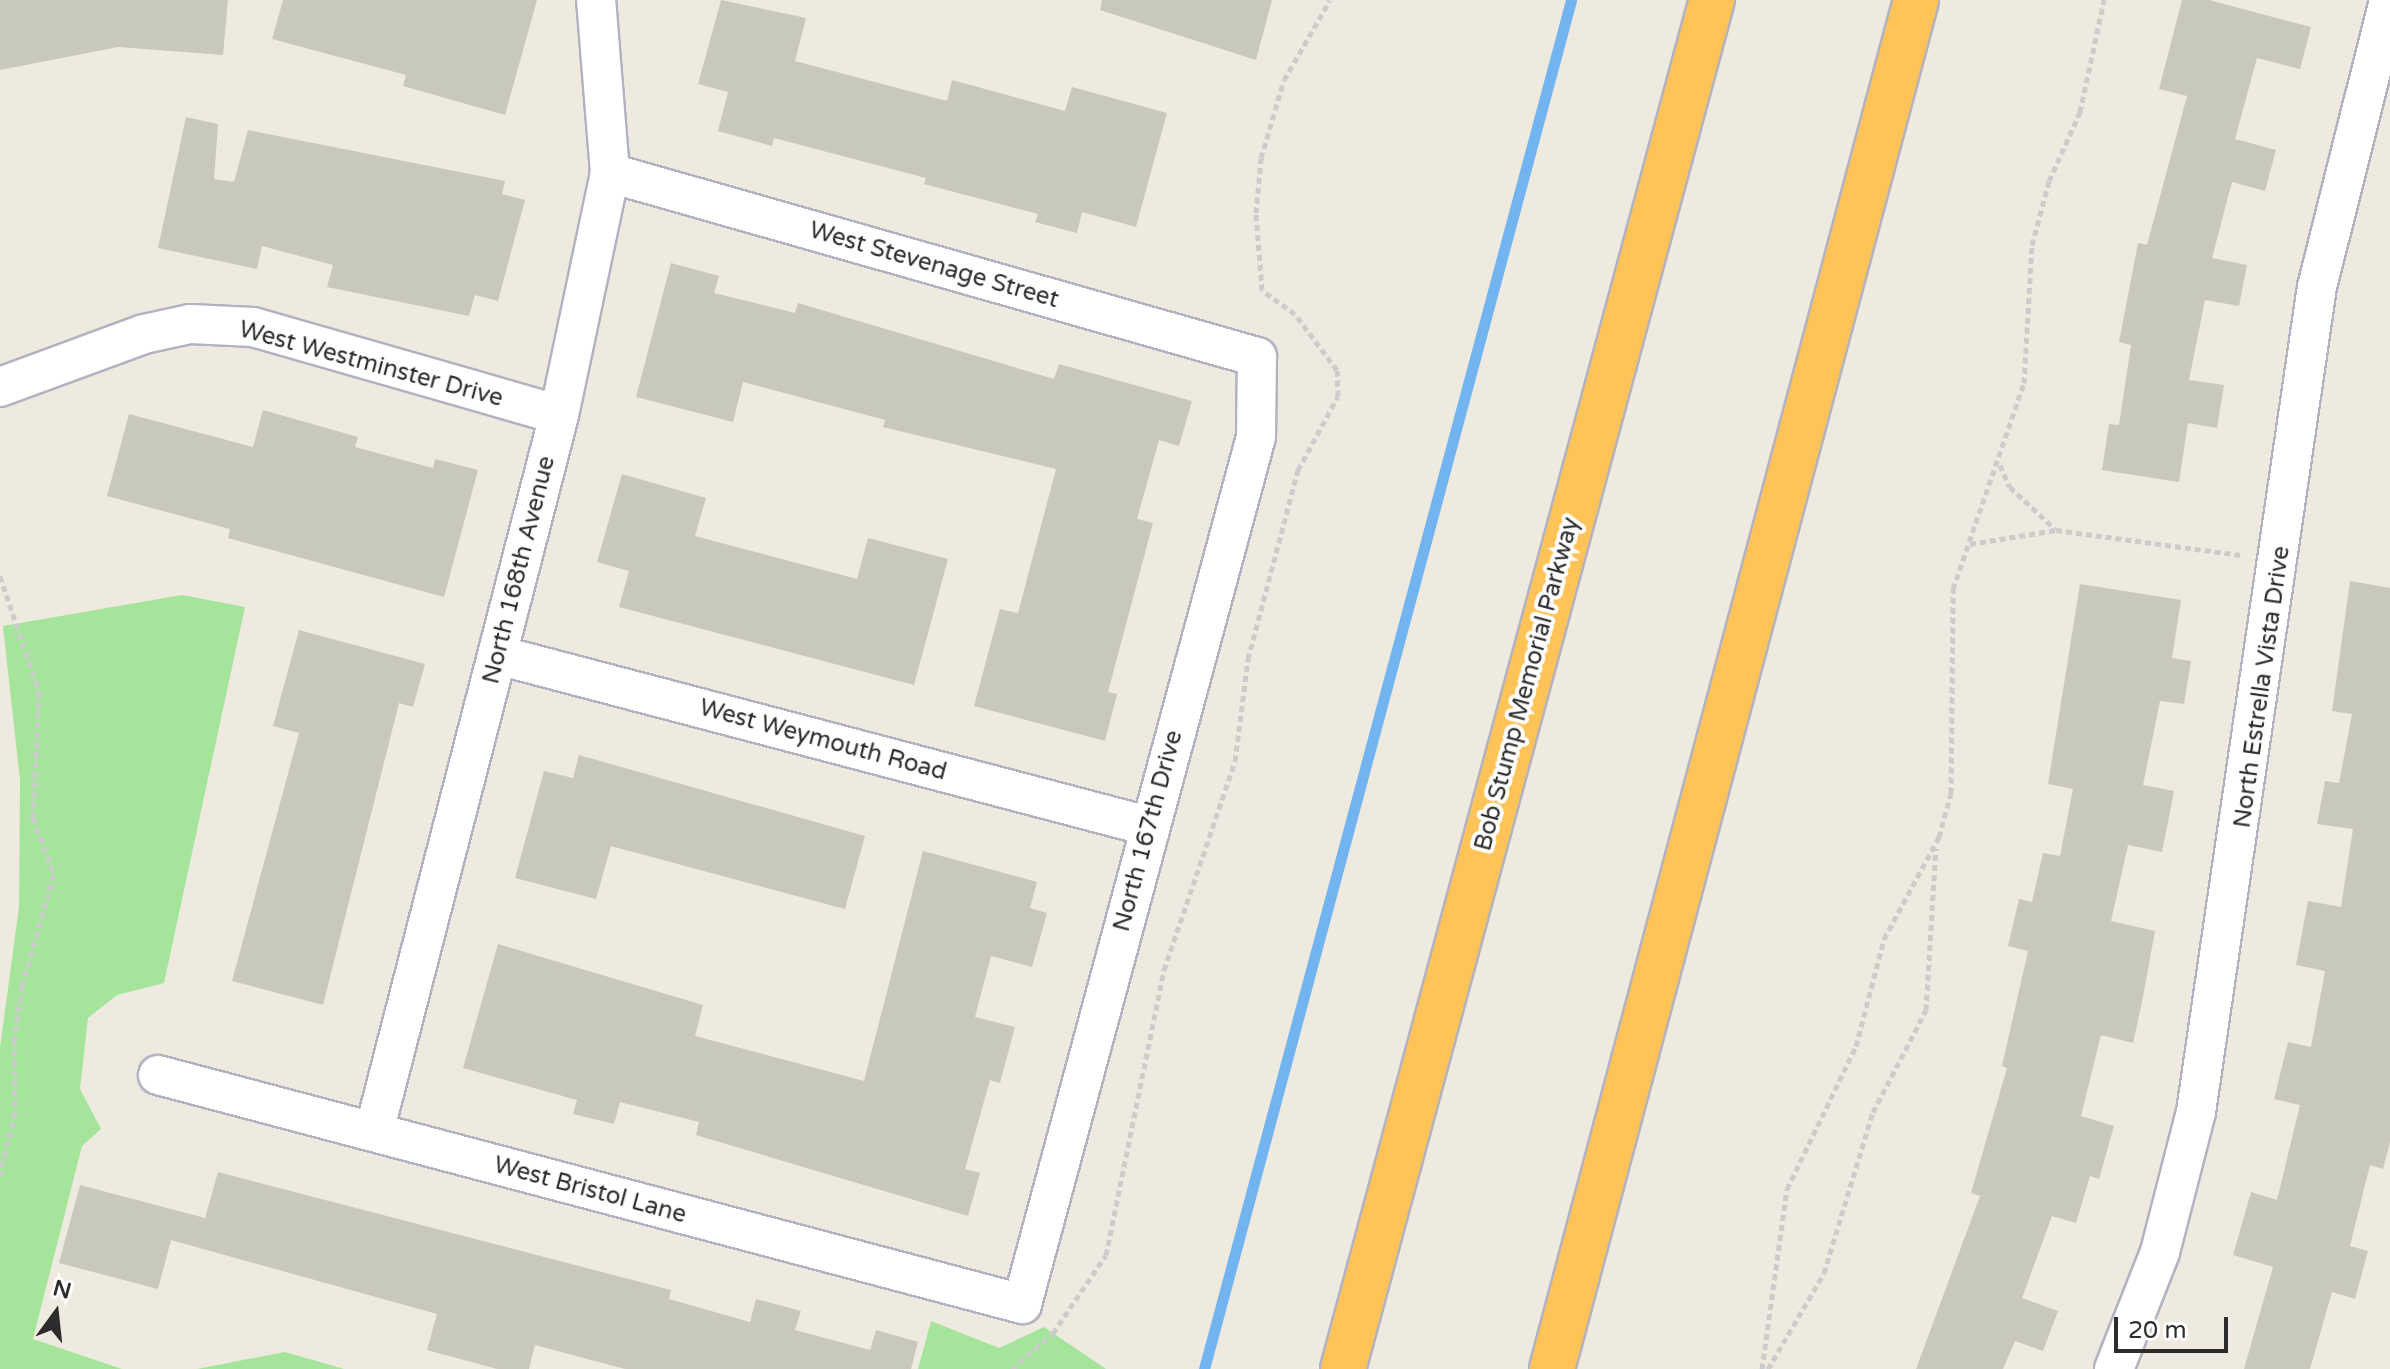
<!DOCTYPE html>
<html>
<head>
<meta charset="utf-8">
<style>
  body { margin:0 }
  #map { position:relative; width:2390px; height:1369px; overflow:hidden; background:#eeeadf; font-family:"Varela Round",sans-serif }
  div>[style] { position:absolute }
  .green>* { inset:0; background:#a5e59b }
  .stream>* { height:11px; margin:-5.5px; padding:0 5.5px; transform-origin:5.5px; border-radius:5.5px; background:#71b4f0 }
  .building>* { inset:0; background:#c9c8bd }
  .path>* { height:5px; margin-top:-2.5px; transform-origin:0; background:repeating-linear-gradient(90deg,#ccc 0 6px,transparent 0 10px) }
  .roads { filter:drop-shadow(2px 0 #b2b2c0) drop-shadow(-2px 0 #b2b2c0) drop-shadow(0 2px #b2b2c0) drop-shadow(0 -2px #b2b2c0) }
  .minor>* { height:38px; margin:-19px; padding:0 19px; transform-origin:19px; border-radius:19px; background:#fff }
  .motorway>* { height:44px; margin:-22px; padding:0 22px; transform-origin:22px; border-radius:22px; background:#ffc358 }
  span { translate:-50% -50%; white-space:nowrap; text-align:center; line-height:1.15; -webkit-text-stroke:8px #fff; paint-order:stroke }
  .street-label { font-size:24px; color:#2c2c2c }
  .north { position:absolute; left:16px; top:1273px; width:80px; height:80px; -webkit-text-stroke:6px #fff; paint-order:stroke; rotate:15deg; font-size:22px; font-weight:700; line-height:32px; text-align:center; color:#2c2c2c }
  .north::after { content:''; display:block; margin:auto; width:28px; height:36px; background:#2c2c2c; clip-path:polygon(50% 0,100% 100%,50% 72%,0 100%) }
  .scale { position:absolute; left:2114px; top:1317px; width:114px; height:36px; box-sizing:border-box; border:4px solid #2c2c2c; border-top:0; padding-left:10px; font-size:24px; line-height:28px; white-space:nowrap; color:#2c2c2c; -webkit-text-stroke:6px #fff; paint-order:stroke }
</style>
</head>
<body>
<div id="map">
  <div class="green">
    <i style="clip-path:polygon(182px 595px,245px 607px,164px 983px,117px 995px,88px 1018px,80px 1089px,101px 1129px,82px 1146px,33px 1339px,122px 1369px,0 1369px,0 1048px,19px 907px,20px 780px,3px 626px)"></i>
    <i style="clip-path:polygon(931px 1321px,999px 1348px,1044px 1327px,1106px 1369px,918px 1369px)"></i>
    <i style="clip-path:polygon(285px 1352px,344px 1369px,197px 1369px)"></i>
  </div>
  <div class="stream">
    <i style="left:1204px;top:1369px;width:1417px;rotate:-74.99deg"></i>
  </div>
  <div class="building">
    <i style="clip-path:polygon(0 0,228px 0,223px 55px,118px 47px,0 70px)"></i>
    <i style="clip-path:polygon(283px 0,537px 0,505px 115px,403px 86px,406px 75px,272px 39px)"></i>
    <i style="clip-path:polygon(721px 0,806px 18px,795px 61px,947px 101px,952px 80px,1065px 111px,1072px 87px,1167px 113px,1136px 227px,1082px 212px,1077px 233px,1035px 222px,1038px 214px,924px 184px,926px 178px,774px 138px,772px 146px,718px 131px,728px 92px,698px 84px)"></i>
    <i style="clip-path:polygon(1102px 0,1272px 0,1256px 60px,1100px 10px)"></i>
    <i style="clip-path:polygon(2182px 0,2209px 0,2311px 27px,2300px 69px,2257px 58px,2235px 139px,2276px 150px,2265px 191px,2232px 182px,2212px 258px,2247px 265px,2239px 306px,2205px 300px,2189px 380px,2224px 385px,2217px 428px,2188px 423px,2179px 482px,2102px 470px,2109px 424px,2119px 425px,2131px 345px,2119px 342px,2138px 243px,2147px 245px,2187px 96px,2159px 89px)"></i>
    <i style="clip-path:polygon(186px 117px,218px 124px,214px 179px,234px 182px,248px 130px,505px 181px,502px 194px,525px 200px,498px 301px,475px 295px,469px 316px,327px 287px,333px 265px,262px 246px,257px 269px,158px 248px)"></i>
    <i style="clip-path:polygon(671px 263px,719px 276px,714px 293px,795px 313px,798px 303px,1054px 379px,1059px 364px,1192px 401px,1179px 446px,1159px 440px,1137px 519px,1153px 523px,1108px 692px,1117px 694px,1105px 741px,974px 706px,1000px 609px,1018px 613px,1056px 469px,883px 427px,885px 420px,743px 382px,733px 422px,636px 397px)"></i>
    <i style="clip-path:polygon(263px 410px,358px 437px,355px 447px,433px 468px,435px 459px,478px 470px,444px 597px,228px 538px,230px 529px,107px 496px,129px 414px,253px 447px)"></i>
    <i style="clip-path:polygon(622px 474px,706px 498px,695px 536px,857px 579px,868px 538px,948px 559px,914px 685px,619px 607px,629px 571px,597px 562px)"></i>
    <i style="clip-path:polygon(2350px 581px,2390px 588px,2390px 1142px,2383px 1169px,2370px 1165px,2350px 1246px,2368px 1251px,2355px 1299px,2332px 1292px,2310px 1369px,2244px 1369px,2273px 1267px,2233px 1255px,2251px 1192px,2277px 1200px,2300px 1105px,2274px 1099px,2288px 1042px,2311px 1047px,2325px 971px,2296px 965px,2308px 901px,2341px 907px,2353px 829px,2317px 824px,2325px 781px,2339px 783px,2352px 714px,2332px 711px)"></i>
    <i style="clip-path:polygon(2080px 584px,2181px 600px,2172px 658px,2191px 661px,2184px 704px,2160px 701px,2143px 785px,2174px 791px,2162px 852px,2128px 845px,2111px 921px,2155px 931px,2142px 1002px,2133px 1043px,2101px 1035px,2081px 1116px,2114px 1126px,2099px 1179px,2090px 1176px,2076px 1223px,2052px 1216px,2022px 1298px,2058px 1311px,2043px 1351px,2015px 1341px,2003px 1369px,1916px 1369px,1980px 1196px,1971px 1193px,2007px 1068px,2002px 1066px,2028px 951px,2008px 946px,2019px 899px,2032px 902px,2043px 853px,2060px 856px,2073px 789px,2048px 784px)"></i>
    <i style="clip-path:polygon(299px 630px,425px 664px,413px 707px,399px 703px,323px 1005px,232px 981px,299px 733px,273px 726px)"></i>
    <i style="clip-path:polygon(579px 755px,865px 836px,845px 909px,611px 846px,596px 899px,515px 878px,544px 771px,573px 778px)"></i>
    <i style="clip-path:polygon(923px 851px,1037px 882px,1030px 908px,1047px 913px,1032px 967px,991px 956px,975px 1017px,1015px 1027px,1000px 1083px,990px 1080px,965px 1169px,980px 1173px,968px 1216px,696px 1135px,699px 1122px,620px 1102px,614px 1124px,573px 1114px,577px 1100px,463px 1068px,498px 944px,703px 1005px,695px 1036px,864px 1081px)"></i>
    <i style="clip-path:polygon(218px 1172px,671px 1290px,669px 1299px,750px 1322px,756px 1299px,801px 1311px,795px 1330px,870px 1350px,876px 1330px,918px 1342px,911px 1369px,625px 1369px,535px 1345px,529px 1369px,497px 1369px,427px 1350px,437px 1314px,171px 1240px,158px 1289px,59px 1263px,80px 1185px,205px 1218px)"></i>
  </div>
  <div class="path">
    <i style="left:2000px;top:465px;width:24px;rotate:66deg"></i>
    <i style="left:2010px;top:487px;width:62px;rotate:43deg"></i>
    <i style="left:1970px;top:544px;width:87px;rotate:-9.2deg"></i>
    <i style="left:2056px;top:530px;width:186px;rotate:7.7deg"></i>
    <i style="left:0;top:576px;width:122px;rotate:71.4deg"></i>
    <i style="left:39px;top:692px;width:126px;rotate:92.7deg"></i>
    <i style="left:33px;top:818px;width:60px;rotate:69.4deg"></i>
    <i style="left:54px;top:874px;width:116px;rotate:105.9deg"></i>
    <i style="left:22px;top:986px;width:55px;rotate:98.4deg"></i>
    <i style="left:14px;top:1040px;width:72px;rotate:89.2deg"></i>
    <i style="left:15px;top:1112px;width:65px;rotate:103.4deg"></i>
    <i style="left:1012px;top:1369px;width:55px;rotate:-41.3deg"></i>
    <i style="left:1053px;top:1333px;width:94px;rotate:-55.8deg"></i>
    <i style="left:1106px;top:1255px;width:291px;rotate:-78.5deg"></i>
    <i style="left:1164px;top:970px;width:221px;rotate:-71.2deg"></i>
    <i style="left:1235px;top:761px;width:103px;rotate:-82.7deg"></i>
    <i style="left:1248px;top:659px;width:196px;rotate:-75.2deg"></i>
    <i style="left:1298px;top:470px;width:84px;rotate:-61.6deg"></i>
    <i style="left:1338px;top:396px;width:26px;rotate:-92deg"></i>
    <i style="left:1337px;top:370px;width:70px;rotate:-126.9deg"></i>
    <i style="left:1295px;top:314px;width:41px;rotate:-144deg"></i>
    <i style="left:1262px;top:290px;width:77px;rotate:-94.5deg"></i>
    <i style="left:1256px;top:213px;width:55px;rotate:-84.8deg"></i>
    <i style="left:1261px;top:158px;width:81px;rotate:-73.6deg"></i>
    <i style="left:1284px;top:80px;width:92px;rotate:-60.1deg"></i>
    <i style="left:1762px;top:1369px;width:182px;rotate:-82.1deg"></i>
    <i style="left:1787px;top:1189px;width:159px;rotate:-64.2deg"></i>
    <i style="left:1856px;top:1046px;width:111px;rotate:-75.3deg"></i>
    <i style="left:1884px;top:939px;width:116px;rotate:-61.7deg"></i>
    <i style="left:1939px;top:837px;width:46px;rotate:-74.7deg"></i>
    <i style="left:1951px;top:793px;width:204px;rotate:-89.4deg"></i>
    <i style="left:1953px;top:589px;width:218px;rotate:-71deg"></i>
    <i style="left:2024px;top:383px;width:138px;rotate:-86.7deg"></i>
    <i style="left:2032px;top:245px;width:66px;rotate:-75.1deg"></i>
    <i style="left:2049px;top:181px;width:76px;rotate:-65.8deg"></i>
    <i style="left:2080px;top:112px;width:115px;rotate:-77.9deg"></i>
    <i style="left:1768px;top:1369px;width:111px;rotate:-59.7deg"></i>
    <i style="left:1824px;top:1273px;width:168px;rotate:-73.1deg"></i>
    <i style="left:1873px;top:1112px;width:115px;rotate:-62.5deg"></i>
    <i style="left:1926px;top:1010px;width:162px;rotate:-86.5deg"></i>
  </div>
  <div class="roads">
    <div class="minor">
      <i style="left:0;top:387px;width:153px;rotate:-20.2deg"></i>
      <i style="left:144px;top:334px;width:47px;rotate:-12.3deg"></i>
      <i style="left:190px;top:324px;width:63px;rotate:2.7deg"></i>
      <i style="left:253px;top:327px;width:318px;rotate:16deg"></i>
      <i style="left:498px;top:655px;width:672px;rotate:14.74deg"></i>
      <i style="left:158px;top:1075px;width:894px;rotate:14.84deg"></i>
      <i style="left:1022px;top:1304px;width:898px;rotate:-74.9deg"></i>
      <i style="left:1256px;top:437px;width:80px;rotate:-89.3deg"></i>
      <i style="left:1257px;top:357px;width:673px;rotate:-164.12deg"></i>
      <i style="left:374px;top:1132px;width:740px;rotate:-75.53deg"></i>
      <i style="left:559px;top:415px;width:247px;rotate:-78.1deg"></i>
      <i style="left:610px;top:173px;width:174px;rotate:-94.6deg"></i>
      <i style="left:2114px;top:1369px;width:126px;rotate:-68.5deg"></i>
      <i style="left:2160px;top:1252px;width:145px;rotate:-75.6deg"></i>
      <i style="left:2196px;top:1112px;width:834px;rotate:-81.66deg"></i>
      <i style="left:2317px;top:287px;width:296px;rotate:-75.9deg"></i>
    </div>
    <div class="motorway">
      <i style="left:1343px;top:1369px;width:1418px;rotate:-74.92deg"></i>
      <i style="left:1552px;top:1369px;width:1417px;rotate:-75.11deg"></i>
    </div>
  </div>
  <div class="street-label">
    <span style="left:934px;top:265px;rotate:16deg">West Stevenage Street</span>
    <span style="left:371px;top:364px;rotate:15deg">West Westminster Drive</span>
    <span style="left:519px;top:570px;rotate:-76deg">North 168th Avenue</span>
    <span style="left:1527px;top:684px;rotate:-75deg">Bob Stump Memorial Parkway</span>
    <span style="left:2262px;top:687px;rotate:-82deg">North Estrella Vista Drive</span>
    <span style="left:823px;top:740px;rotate:15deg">West Weymouth Road</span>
    <span style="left:1148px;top:831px;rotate:-75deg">North 167th Drive</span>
    <span style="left:590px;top:1190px;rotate:15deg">West Bristol Lane</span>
  </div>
  <div class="north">N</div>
  <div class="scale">20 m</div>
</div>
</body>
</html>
